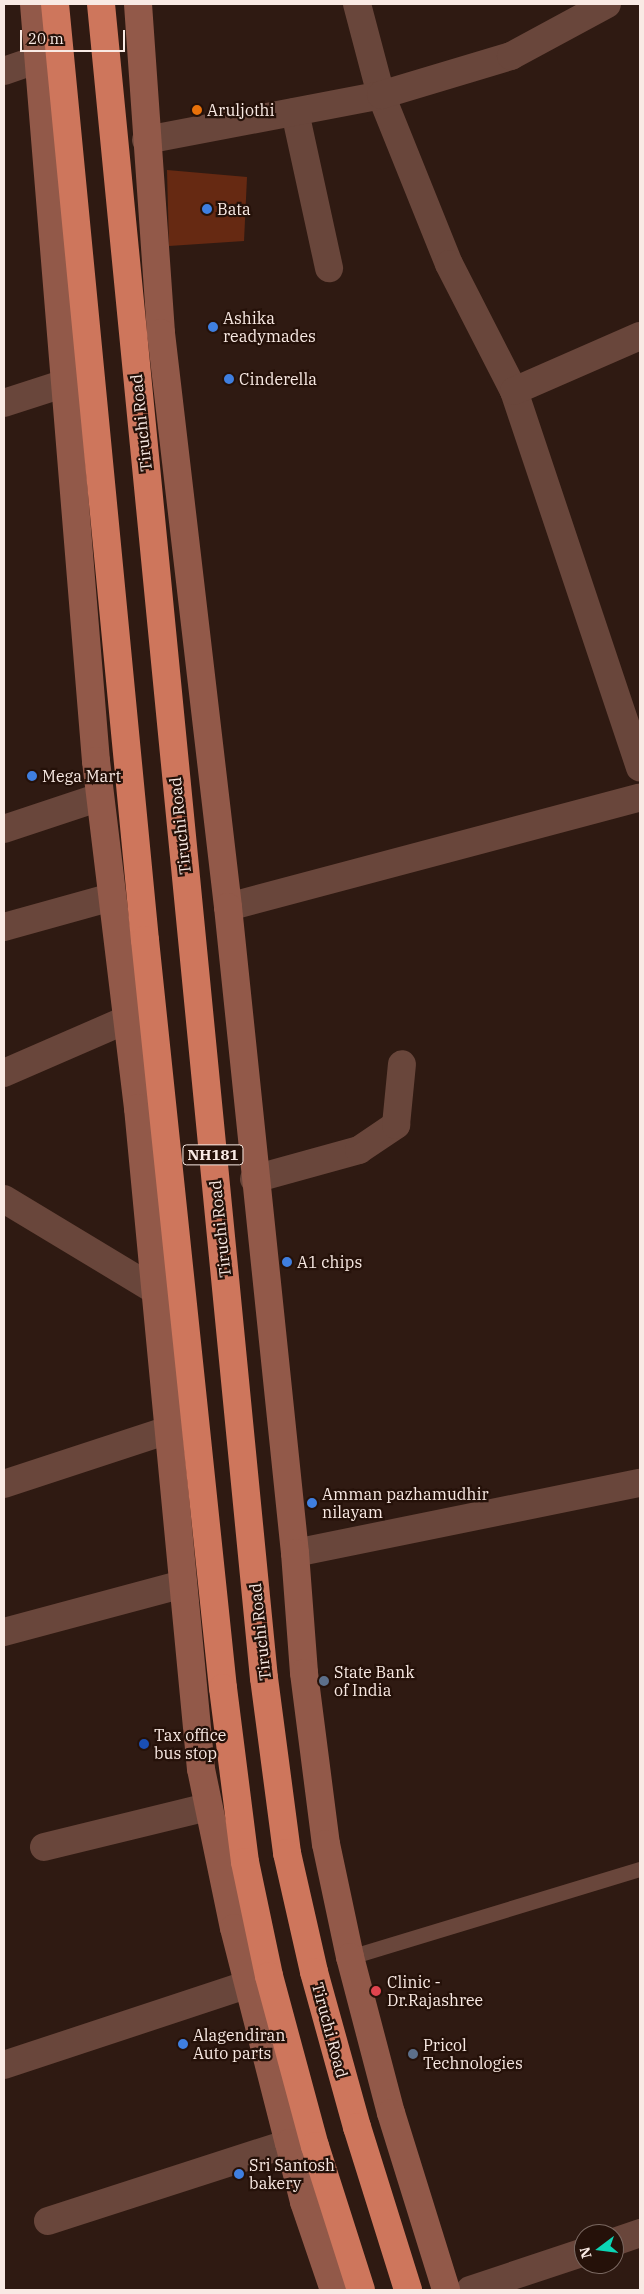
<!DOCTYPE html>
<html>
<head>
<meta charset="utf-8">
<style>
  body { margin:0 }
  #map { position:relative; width:644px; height:2294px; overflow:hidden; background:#2f1a12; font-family:"IBM Plex Serif",serif }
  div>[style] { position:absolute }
  .building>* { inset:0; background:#662912 }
  .lane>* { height:15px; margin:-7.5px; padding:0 7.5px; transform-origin:7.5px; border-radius:7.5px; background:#69463b }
  .street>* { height:28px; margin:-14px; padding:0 14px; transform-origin:14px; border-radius:14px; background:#69463b }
  .secondary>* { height:28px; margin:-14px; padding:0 14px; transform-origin:14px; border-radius:14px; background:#925949 }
  .highway>* { height:28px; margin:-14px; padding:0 14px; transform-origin:14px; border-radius:14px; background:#ce765c }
  .dots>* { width:14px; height:14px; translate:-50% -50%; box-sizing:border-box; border:2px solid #251109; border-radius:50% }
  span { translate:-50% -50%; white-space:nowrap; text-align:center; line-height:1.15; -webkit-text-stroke:4.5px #251109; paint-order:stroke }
  .shield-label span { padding:1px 4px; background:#251109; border:1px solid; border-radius:4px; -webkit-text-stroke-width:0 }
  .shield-label { font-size:15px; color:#f9eae4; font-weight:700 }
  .poi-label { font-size:16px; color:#f9eae4 }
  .left { translate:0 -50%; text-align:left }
  .street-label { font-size:16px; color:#f9eae4 }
  .frame { position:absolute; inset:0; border:5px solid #f9eae4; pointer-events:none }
  .north { position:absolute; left:574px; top:2224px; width:50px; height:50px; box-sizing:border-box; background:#251109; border:1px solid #7a6861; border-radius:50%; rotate:255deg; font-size:14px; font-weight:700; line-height:20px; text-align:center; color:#f9eae4 }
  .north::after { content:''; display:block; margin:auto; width:18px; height:22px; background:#0cd5b5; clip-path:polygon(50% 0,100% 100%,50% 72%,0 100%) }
  .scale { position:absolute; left:20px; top:30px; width:105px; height:22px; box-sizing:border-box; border:2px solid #f9eae4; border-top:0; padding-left:6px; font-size:15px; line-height:18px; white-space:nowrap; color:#f9eae4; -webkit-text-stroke:4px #251109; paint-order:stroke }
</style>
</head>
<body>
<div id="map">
  <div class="building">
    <i style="clip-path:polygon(167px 170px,247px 177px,244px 241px,169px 246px)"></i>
  </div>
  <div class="lane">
    <i style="left:350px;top:1957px;width:303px;rotate:-16.9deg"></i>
  </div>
  <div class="street">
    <i style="left:357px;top:4px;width:94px;rotate:75.2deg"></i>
    <i style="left:381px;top:95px;width:182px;rotate:68.1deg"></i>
    <i style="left:449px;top:264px;width:143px;rotate:62.9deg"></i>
    <i style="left:514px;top:391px;width:397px;rotate:71.5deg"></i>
    <i style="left:4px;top:71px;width:36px;rotate:-19deg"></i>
    <i style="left:295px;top:112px;width:160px;rotate:77.7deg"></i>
    <i style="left:146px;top:140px;width:239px;rotate:-10.8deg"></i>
    <i style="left:381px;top:95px;width:136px;rotate:-16.7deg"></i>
    <i style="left:511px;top:56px;width:109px;rotate:-28.4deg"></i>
    <i style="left:514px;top:391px;width:137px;rotate:-23.6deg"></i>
    <i style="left:4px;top:403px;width:62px;rotate:-17.9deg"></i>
    <i style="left:4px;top:829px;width:101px;rotate:-18.4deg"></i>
    <i style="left:228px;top:907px;width:426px;rotate:-14.9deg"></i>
    <i style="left:4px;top:927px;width:112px;rotate:-15.5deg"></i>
    <i style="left:4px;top:1073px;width:135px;rotate:-23.5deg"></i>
    <i style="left:254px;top:1179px;width:109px;rotate:-15.4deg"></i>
    <i style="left:359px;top:1150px;width:45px;rotate:-34deg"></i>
    <i style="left:396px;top:1125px;width:61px;rotate:-84.4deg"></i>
    <i style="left:4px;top:1199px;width:176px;rotate:31.1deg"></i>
    <i style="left:4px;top:1484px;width:173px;rotate:-18.2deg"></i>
    <i style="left:295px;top:1553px;width:352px;rotate:-11.5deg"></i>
    <i style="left:4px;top:1632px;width:185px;rotate:-15deg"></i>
    <i style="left:44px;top:1847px;width:169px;rotate:-13.7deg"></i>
    <i style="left:4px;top:2065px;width:258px;rotate:-18.3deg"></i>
    <i style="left:48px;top:2221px;width:253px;rotate:-17.9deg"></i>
    <i style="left:614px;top:2242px;width:28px;rotate:-19deg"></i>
    <i style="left:470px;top:2290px;width:120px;rotate:-18.4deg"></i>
  </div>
  <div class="secondary">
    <i style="left:34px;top:4px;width:760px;rotate:85.32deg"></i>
    <i style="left:96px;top:761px;width:350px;rotate:83.1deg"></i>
    <i style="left:138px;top:1108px;width:664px;rotate:84.56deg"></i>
    <i style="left:201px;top:1769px;width:162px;rotate:78.3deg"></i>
    <i style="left:234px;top:1928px;width:222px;rotate:75.7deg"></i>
    <i style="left:289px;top:2143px;width:61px;rotate:75.7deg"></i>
    <i style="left:304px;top:2202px;width:93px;rotate:71.2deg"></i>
    <i style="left:138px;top:4px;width:330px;rotate:86deg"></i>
    <i style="left:161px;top:333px;width:578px;rotate:83.34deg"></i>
    <i style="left:228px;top:907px;width:649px;rotate:84.08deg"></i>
    <i style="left:295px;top:1553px;width:120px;rotate:85.7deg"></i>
    <i style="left:304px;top:1673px;width:172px;rotate:82.7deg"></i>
    <i style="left:326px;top:1844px;width:116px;rotate:78deg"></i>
    <i style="left:350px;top:1957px;width:161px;rotate:75.3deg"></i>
    <i style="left:391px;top:2113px;width:185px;rotate:72.7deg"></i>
  </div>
  <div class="highway">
    <i style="left:55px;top:4px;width:940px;rotate:84.51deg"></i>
    <i style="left:145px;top:940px;width:752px;rotate:84.05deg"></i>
    <i style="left:223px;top:1688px;width:175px;rotate:82.8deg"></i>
    <i style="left:245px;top:1862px;width:116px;rotate:78.1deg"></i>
    <i style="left:269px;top:1976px;width:176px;rotate:74.9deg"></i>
    <i style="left:315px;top:2146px;width:151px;rotate:72.3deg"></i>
    <i style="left:101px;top:4px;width:1682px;rotate:84.44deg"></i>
    <i style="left:264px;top:1678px;width:177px;rotate:82.5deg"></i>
    <i style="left:287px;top:1853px;width:122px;rotate:77.2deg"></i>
    <i style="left:314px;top:1972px;width:161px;rotate:74.5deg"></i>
    <i style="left:357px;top:2127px;width:171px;rotate:72.6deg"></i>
  </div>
  <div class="dots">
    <i style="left:197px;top:110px;background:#e8710a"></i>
    <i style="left:207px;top:209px;background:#3f7fe0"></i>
    <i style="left:213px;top:327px;background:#3f7fe0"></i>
    <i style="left:229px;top:379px;background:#3f7fe0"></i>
    <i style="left:32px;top:776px;background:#3f7fe0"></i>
    <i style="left:287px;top:1262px;background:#3f7fe0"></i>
    <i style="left:312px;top:1503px;background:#3f7fe0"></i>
    <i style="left:324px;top:1681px;background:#5c6f8a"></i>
    <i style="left:144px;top:1744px;background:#1a4fb4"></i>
    <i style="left:376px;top:1991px;background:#e0444e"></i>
    <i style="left:183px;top:2044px;background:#3f7fe0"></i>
    <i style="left:413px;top:2054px;background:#5c6f8a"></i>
    <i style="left:239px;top:2174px;background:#3f7fe0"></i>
  </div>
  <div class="shield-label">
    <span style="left:213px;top:1155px">NH181</span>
  </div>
  <div class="poi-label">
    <span class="left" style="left:207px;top:110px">Aruljothi</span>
    <span class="left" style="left:217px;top:209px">Bata</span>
    <span class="left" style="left:223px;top:327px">Ashika<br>readymades</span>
    <span class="left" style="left:239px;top:379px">Cinderella</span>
    <span class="left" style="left:42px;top:776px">Mega Mart</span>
    <span class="left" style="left:297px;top:1262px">A1 chips</span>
    <span class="left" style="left:322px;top:1503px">Amman pazhamudhir<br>nilayam</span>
    <span class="left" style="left:334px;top:1681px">State Bank<br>of India</span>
    <span class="left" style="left:154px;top:1744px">Tax office<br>bus stop</span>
    <span class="left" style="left:387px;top:1991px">Clinic -<br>Dr.Rajashree</span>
    <span class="left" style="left:193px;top:2044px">Alagendiran<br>Auto parts</span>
    <span class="left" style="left:423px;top:2054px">Pricol<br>Technologies</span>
    <span class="left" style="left:249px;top:2174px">Sri Santosh<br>bakery</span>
  </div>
  <div class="street-label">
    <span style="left:141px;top:423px;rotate:-96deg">Tiruchi Road</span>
    <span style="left:180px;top:826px;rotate:-96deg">Tiruchi Road</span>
    <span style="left:220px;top:1229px;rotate:-96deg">Tiruchi Road</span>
    <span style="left:260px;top:1632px;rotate:-96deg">Tiruchi Road</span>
    <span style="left:330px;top:2030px;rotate:75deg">Tiruchi Road</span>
  </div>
  <div class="frame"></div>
  <div class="north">N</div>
  <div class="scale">20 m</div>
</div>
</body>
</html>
